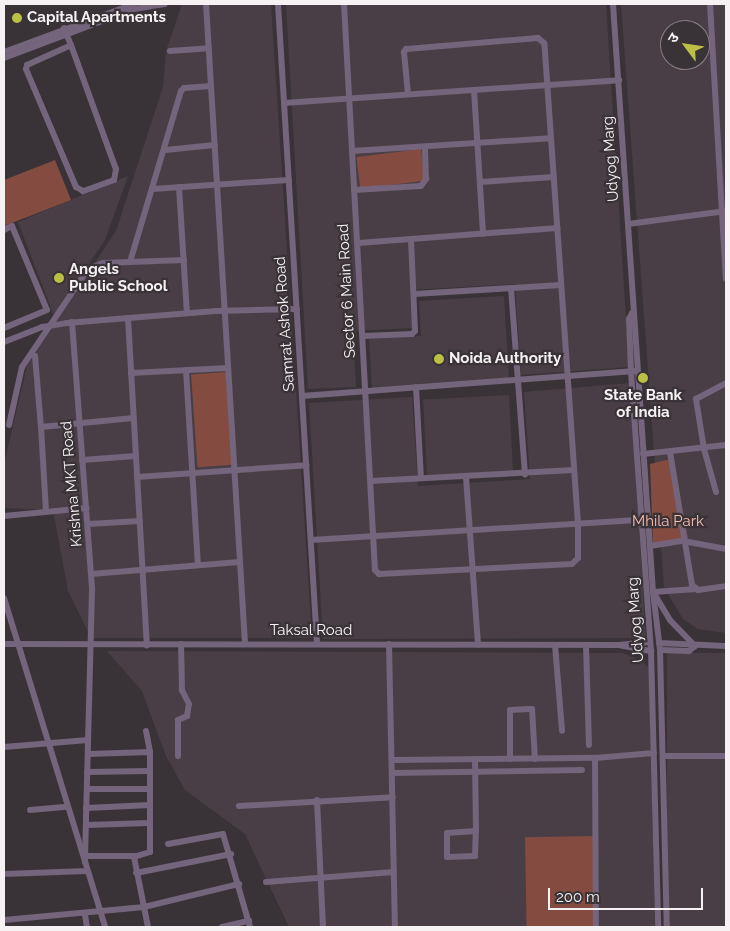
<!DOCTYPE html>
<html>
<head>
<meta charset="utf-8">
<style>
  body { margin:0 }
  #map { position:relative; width:730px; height:931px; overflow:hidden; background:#393337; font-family:Raleway,"Noto Sans Devanagari",sans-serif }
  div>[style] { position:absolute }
  .built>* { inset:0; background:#493e45; transform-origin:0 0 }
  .green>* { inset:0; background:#844c41; transform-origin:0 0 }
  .minor>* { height:6px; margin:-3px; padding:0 3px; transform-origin:3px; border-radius:3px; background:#74647c }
  .dots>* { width:14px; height:14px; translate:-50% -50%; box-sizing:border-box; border:2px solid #393337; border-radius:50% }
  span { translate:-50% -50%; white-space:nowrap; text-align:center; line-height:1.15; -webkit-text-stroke:4.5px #393337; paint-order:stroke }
  .poi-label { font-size:15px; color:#f6f2f4; font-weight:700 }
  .left { translate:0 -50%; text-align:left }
  .street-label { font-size:15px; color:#f6f2f4 }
  .park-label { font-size:15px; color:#f8bcae }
  .frame { position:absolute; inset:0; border:5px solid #f6f2f4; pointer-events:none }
  .north { position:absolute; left:660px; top:20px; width:50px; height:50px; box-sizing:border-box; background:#393337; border:1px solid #857f83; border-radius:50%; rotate:301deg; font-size:14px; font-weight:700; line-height:20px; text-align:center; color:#f6f2f4 }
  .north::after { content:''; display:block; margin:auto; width:18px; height:22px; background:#bbc045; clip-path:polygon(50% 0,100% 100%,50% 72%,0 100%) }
  .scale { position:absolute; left:548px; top:888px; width:155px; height:22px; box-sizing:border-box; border:2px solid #f6f2f4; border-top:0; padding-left:6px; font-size:15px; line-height:18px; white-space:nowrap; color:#f6f2f4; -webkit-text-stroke:4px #393337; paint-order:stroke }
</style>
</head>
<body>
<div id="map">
  <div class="built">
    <i style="clip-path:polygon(182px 4px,271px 4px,312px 638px,91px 638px,68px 591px,53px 510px,4px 508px,4px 464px,27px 366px,116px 231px,163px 87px,166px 51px)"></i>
    <i style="clip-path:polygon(286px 4px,606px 4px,629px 367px,521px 375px,515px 284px,410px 290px,412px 328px,353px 331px,356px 387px,308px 389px)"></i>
    <i style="clip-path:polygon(evenodd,621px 4px,726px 4px,726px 633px,698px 629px,683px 619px,664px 587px,621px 4px,670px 30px,700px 30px,700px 60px,670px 60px,670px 30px)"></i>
    <i style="clip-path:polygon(128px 176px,105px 240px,54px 316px,18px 222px)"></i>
    <i style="clip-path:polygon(504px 296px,509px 380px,372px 388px,369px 339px,421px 336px,419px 301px)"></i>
    <i style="clip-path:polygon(630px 383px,646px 638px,323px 639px,309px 403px,412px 397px,418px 486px,530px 479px,524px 392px)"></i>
    <i style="left:509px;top:395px;width:77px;height:86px;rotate:87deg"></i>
    <i style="clip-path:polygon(107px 651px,622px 653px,641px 660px,649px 668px,655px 927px,289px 927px,245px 834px,185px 790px,166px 756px,142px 691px)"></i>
    <i style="left:667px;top:653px;width:59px;height:274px"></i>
  </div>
  <div class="green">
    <i style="left:421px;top:149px;width:32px;height:65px;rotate:83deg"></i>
    <i style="clip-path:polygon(55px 160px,71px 200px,4px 226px,4px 180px)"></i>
    <i style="left:227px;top:372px;width:93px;height:36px;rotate:86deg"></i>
    <i style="clip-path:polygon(671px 459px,688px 538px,653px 544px,650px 464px)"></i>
    <i style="left:594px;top:836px;width:91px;height:69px;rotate:89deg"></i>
  </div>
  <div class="minor">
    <i style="left:206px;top:4px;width:641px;rotate:86.51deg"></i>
    <i style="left:278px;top:4px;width:641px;rotate:86.51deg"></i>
    <i style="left:344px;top:4px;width:567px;rotate:86.87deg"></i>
    <i style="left:375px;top:570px;width:6px;rotate:45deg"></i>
    <i style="left:379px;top:574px;width:193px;rotate:-3deg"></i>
    <i style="left:572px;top:564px;width:8px;rotate:-45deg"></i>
    <i style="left:578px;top:558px;width:34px;rotate:-90deg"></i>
    <i style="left:578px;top:524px;width:482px;rotate:-94deg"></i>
    <i style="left:544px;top:43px;width:8px;rotate:-140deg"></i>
    <i style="left:538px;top:38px;width:132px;rotate:175.2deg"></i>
    <i style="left:406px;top:49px;width:4px;rotate:124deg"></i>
    <i style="left:404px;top:52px;width:42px;rotate:84.6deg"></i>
    <i style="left:613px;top:4px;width:589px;rotate:86.11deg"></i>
    <i style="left:653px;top:592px;width:58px;rotate:83.1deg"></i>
    <i style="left:660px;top:650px;width:277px;rotate:88.6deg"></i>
    <i style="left:710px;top:4px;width:275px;rotate:86.7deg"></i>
    <i style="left:64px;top:28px;width:18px;rotate:68deg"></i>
    <i style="left:71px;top:45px;width:132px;rotate:70.1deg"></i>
    <i style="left:116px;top:169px;width:11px;rotate:100deg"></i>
    <i style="left:114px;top:180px;width:33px;rotate:160deg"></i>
    <i style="left:83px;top:191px;width:8px;rotate:-150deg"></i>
    <i style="left:76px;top:187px;width:128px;rotate:-113deg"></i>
    <i style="left:26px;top:69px;width:4px;rotate:-76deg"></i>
    <i style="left:27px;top:65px;width:48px;rotate:-24.4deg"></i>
    <i style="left:170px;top:51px;width:39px;rotate:-4deg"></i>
    <i style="left:4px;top:52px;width:139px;rotate:-20.3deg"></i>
    <i style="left:4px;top:58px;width:139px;rotate:-20.7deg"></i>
    <i style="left:134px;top:9px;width:31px;rotate:-9deg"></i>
    <i style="left:474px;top:90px;width:144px;rotate:86.4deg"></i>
    <i style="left:284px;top:103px;width:336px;rotate:-3.9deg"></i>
    <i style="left:165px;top:150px;width:50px;rotate:-5.7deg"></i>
    <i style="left:352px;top:151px;width:199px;rotate:-3.7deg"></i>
    <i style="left:480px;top:182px;width:74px;rotate:-3.9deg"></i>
    <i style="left:179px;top:187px;width:126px;rotate:86.4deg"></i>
    <i style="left:152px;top:189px;width:137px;rotate:-3.8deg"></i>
    <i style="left:354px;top:190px;width:67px;rotate:-3.4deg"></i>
    <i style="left:421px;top:186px;width:9px;rotate:-54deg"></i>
    <i style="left:426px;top:179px;width:32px;rotate:-92deg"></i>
    <i style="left:628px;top:224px;width:99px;rotate:-7.6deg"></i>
    <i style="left:4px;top:230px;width:9px;rotate:-27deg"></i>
    <i style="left:12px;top:226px;width:91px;rotate:67.4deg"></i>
    <i style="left:47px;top:310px;width:47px;rotate:157.3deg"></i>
    <i style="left:358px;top:243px;width:200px;rotate:-4.3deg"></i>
    <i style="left:130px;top:262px;width:178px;rotate:-73.4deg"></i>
    <i style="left:181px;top:91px;width:4px;rotate:-45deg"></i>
    <i style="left:184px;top:88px;width:27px;rotate:-4deg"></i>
    <i style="left:511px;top:288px;width:187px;rotate:85.7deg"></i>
    <i style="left:414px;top:294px;width:147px;rotate:-3.5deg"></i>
    <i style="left:632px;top:313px;width:7px;rotate:117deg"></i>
    <i style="left:629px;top:319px;width:53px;rotate:87.8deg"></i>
    <i style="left:631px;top:372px;width:280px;rotate:85.9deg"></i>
    <i style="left:651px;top:651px;width:276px;rotate:88.5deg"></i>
    <i style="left:128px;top:318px;width:328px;rotate:86.7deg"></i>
    <i style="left:72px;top:322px;width:269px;rotate:85.7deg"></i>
    <i style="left:92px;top:590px;width:272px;rotate:91.5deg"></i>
    <i style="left:363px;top:336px;width:49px;rotate:-2.3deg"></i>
    <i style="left:412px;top:334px;width:4px;rotate:-45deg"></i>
    <i style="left:415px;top:331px;width:92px;rotate:-92.5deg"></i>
    <i style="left:4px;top:342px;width:41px;rotate:-21.5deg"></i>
    <i style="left:42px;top:327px;width:25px;rotate:-9deg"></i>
    <i style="left:67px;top:323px;width:149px;rotate:-4.6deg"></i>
    <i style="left:216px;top:311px;width:81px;rotate:-1.4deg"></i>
    <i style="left:35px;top:356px;width:71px;rotate:85.2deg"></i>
    <i style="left:186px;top:370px;width:195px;rotate:86.5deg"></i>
    <i style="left:131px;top:373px;width:97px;rotate:-3deg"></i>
    <i style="left:416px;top:387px;width:91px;rotate:86.9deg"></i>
    <i style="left:302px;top:396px;width:334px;rotate:-4.3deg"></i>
    <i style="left:9px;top:425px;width:59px;rotate:-77.4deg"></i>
    <i style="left:22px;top:367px;width:118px;rotate:-56deg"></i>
    <i style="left:88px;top:269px;width:16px;rotate:-22deg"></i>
    <i style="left:103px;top:263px;width:81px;rotate:-2.1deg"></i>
    <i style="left:670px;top:452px;width:135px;rotate:80.6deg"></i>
    <i style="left:692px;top:585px;width:8px;rotate:40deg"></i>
    <i style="left:698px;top:590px;width:28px;rotate:-8deg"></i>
    <i style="left:643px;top:454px;width:83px;rotate:-6.2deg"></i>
    <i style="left:82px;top:460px;width:54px;rotate:-4.2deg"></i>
    <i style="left:137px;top:477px;width:170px;rotate:-4deg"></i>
    <i style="left:466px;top:477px;width:168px;rotate:85.9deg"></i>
    <i style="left:371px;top:481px;width:203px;rotate:-3.1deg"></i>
    <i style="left:716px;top:492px;width:45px;rotate:-105.6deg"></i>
    <i style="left:704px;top:449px;width:51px;rotate:-99.1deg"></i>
    <i style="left:696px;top:399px;width:34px;rotate:-28deg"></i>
    <i style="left:46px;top:511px;width:84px;rotate:-93.4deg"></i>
    <i style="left:41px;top:427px;width:93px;rotate:-5.5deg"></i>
    <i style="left:4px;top:516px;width:83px;rotate:-5.5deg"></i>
    <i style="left:88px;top:524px;width:52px;rotate:-3.3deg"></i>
    <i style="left:311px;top:540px;width:331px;rotate:-3.5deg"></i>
    <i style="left:650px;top:546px;width:33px;rotate:-9deg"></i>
    <i style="left:683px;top:541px;width:44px;rotate:10.5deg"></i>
    <i style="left:91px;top:574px;width:149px;rotate:-4.6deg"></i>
    <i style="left:4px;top:598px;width:344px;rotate:72.9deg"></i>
    <i style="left:659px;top:643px;width:67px;rotate:2.6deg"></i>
    <i style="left:4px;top:644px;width:615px;rotate:0.09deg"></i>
    <i style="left:619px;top:645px;width:31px;rotate:-6deg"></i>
    <i style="left:389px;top:644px;width:283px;rotate:88.8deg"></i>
    <i style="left:555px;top:645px;width:86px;rotate:85.3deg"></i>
    <i style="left:586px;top:645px;width:100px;rotate:88.3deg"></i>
    <i style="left:619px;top:645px;width:33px;rotate:11deg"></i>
    <i style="left:695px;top:646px;width:36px;rotate:-134deg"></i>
    <i style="left:670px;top:620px;width:33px;rotate:-121deg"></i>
    <i style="left:653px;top:592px;width:43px;rotate:-4deg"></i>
    <i style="left:660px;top:650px;width:29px;rotate:2deg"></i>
    <i style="left:689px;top:651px;width:8px;rotate:-40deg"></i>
    <i style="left:146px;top:731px;width:21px;rotate:79deg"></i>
    <i style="left:150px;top:752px;width:100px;rotate:90deg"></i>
    <i style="left:150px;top:852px;width:17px;rotate:163deg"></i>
    <i style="left:134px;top:857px;width:71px;rotate:78.7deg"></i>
    <i style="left:4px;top:747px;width:84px;rotate:-4.8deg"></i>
    <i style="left:88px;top:754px;width:62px;rotate:-1.8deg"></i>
    <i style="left:178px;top:756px;width:36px;rotate:-90deg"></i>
    <i style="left:178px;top:720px;width:10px;rotate:-24deg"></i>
    <i style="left:187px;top:716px;width:12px;rotate:-81deg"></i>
    <i style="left:189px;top:704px;width:16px;rotate:-117deg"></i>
    <i style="left:182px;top:690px;width:46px;rotate:-91.2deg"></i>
    <i style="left:665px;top:756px;width:61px"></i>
    <i style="left:595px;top:758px;width:169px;rotate:89.7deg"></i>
    <i style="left:475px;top:759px;width:72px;rotate:89.2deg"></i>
    <i style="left:476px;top:831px;width:29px;rotate:176deg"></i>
    <i style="left:447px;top:833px;width:24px;rotate:90deg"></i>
    <i style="left:447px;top:857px;width:28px;rotate:-2deg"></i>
    <i style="left:475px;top:856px;width:25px;rotate:-88deg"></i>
    <i style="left:510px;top:759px;width:49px;rotate:-90deg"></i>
    <i style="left:510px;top:710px;width:19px;rotate:-3deg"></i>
    <i style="left:529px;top:709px;width:3px"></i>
    <i style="left:532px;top:709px;width:50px;rotate:86.6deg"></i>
    <i style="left:392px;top:760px;width:203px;rotate:-0.6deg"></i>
    <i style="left:595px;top:758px;width:59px;rotate:-4.8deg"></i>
    <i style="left:87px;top:772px;width:63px;rotate:-0.9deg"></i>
    <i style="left:392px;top:773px;width:190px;rotate:-0.9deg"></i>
    <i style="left:87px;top:789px;width:63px"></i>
    <i style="left:317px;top:800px;width:127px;rotate:87.3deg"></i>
    <i style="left:239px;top:806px;width:154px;rotate:-3.3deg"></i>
    <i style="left:86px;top:808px;width:64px;rotate:-2.7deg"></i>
    <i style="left:30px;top:810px;width:37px;rotate:-5deg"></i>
    <i style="left:86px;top:825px;width:63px;rotate:-1.8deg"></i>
    <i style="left:168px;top:844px;width:56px;rotate:-10.3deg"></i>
    <i style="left:223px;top:834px;width:97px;rotate:73.8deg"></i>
    <i style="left:85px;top:856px;width:50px"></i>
    <i style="left:136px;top:873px;width:97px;rotate:-11.3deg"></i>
    <i style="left:4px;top:874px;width:83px;rotate:-2.1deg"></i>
    <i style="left:266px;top:882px;width:128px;rotate:-4.5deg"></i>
    <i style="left:85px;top:915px;width:12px;rotate:81deg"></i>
    <i style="left:4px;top:920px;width:141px;rotate:-5.3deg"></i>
    <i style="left:144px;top:907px;width:98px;rotate:-13.6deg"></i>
    <i style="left:222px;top:927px;width:28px;rotate:-13deg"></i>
  </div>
  <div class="dots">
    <i style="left:17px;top:18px;background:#bbc045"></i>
    <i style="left:59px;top:278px;background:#bbc045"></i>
    <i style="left:439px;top:359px;background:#bbc045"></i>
    <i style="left:643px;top:378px;background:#bbc045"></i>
  </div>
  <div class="poi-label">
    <span class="left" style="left:27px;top:18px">Capital Apartments</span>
    <span class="left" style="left:69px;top:278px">Angels<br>Public School</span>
    <span class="left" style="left:449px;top:359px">Noida Authority</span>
    <span style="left:643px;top:404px">State Bank<br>of India</span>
  </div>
  <div class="street-label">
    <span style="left:611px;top:159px;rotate:-94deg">Udyog Marg</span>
    <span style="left:347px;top:291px;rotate:-93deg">Sector 6 Main Road</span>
    <span style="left:285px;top:324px;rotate:-94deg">Samrat Ashok Road</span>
    <span style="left:72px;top:484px;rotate:-95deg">Krishna MKT Road</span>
    <span style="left:636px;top:620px;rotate:-94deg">Udyog Marg</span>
    <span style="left:311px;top:631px">Taksal Road</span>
  </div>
  <div class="park-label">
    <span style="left:668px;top:522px">Mhila Park</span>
  </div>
  <div class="frame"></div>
  <div class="north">उ</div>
  <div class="scale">200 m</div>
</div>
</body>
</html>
